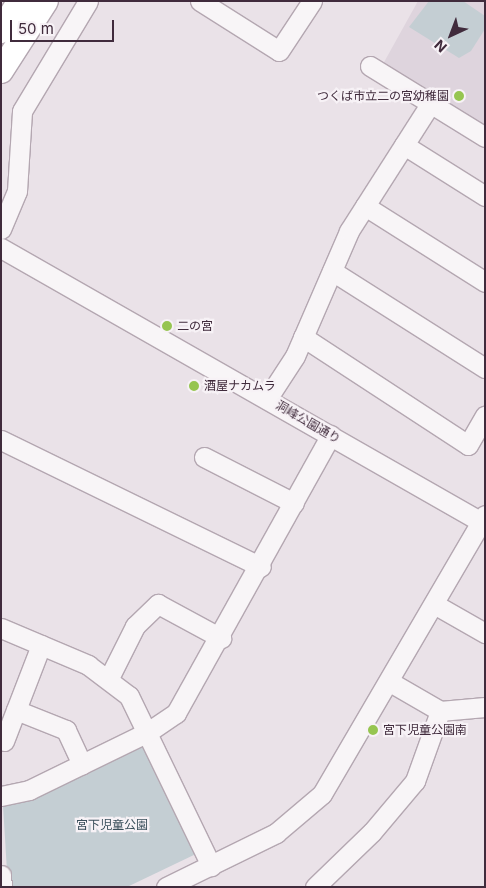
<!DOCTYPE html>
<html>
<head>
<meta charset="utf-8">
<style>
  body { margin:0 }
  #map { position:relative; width:486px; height:888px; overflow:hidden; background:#eae2e8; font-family:Inter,"Noto Sans JP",sans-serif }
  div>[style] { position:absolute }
  .built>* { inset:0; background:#ded4dd }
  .green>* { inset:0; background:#c4ced3 }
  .roads { filter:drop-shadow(1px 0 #b4a7b1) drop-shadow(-1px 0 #b4a7b1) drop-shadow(0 1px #b4a7b1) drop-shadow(0 -1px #b4a7b1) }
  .minor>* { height:19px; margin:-9.5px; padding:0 9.5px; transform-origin:9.5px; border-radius:9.5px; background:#f8f5f7 }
  .major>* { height:24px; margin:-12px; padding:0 12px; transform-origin:12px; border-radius:12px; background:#fff }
  .dots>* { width:14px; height:14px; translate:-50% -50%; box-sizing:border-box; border:2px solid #f7f2f6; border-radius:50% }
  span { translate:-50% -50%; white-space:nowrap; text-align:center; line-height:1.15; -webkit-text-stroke:4.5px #f7f2f6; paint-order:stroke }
  .poi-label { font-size:12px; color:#402b3c }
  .right { translate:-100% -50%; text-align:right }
  .left { translate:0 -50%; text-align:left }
  .street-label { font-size:12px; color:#402b3c }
  .park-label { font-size:12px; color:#3a4f5b }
  .frame { position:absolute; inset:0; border:2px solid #402b3c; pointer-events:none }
  .north { position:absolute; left:426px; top:10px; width:50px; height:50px; -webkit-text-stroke:4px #f7f2f6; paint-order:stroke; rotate:223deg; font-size:14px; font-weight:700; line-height:20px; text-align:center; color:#402b3c }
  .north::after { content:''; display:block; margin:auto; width:18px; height:22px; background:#402b3c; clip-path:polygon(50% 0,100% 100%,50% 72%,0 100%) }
  .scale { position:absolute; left:10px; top:20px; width:104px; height:22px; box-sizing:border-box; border:2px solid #402b3c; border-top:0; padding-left:6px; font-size:15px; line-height:18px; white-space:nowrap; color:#402b3c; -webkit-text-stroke:4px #f7f2f6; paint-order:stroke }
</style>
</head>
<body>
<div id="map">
  <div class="built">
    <i style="clip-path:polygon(418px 1px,485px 1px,485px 128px,383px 64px)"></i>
  </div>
  <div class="green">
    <i style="clip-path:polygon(429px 1px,463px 1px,485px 16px,485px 29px,471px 51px,459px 58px,409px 27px)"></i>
    <i style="clip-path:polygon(140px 744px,147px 745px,198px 853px,127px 887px,8px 887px,3px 806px)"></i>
  </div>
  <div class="roads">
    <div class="minor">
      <i style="left:200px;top:1px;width:93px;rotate:32.3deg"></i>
      <i style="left:279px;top:51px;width:60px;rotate:-56.6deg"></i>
      <i style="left:370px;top:66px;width:135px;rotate:31.7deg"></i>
      <i style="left:404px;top:145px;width:96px;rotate:32.2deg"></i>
      <i style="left:365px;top:206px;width:142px;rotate:32.3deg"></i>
      <i style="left:1px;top:229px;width:41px;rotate:-67.2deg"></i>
      <i style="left:17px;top:191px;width:80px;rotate:-86.4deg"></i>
      <i style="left:22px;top:111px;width:128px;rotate:-59deg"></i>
      <i style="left:1px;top:248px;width:557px;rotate:29.69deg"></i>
      <i style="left:332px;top:271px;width:181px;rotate:32.4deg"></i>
      <i style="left:303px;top:337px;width:197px;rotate:33.2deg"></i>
      <i style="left:468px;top:445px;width:34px;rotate:-60deg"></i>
      <i style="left:267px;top:399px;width:51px;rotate:-56.9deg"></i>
      <i style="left:295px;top:356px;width:136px;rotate:-66.6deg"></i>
      <i style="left:349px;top:231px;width:152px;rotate:-57.4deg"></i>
      <i style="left:1px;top:440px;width:289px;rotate:26deg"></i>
      <i style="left:204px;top:457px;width:101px;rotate:27.1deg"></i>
      <i style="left:434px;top:604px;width:59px;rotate:29.6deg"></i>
      <i style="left:1px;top:628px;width:95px;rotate:23deg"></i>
      <i style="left:88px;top:665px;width:51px;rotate:37.1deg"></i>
      <i style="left:129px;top:696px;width:189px;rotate:64.2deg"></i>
      <i style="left:109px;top:678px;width:58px;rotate:-63.4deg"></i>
      <i style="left:135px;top:626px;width:32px;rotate:-44deg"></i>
      <i style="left:158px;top:604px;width:72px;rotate:28.4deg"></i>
      <i style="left:390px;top:682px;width:58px;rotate:30.1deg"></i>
      <i style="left:440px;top:711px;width:45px;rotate:-5.1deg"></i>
      <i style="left:16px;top:710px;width:54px;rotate:21.8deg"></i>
      <i style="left:66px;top:730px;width:38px;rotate:65deg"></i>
      <i style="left:4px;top:741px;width:103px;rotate:-68.9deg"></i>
      <i style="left:1px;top:796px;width:29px;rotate:-12deg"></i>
      <i style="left:29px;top:790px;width:132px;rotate:-26deg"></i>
      <i style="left:148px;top:732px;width:34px;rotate:-34deg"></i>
      <i style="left:176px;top:713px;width:318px;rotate:-60.9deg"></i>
      <i style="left:1px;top:875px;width:12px;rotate:85deg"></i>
      <i style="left:166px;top:887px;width:123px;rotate:-26.1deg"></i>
      <i style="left:276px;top:833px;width:60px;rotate:-40.3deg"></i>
      <i style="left:322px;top:794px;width:323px;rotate:-59.7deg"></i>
      <i style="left:315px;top:887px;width:79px;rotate:-44deg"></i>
      <i style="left:372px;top:832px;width:67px;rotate:-49.9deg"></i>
      <i style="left:415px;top:781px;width:74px;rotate:-70.3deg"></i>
    </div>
    <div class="major">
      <i style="left:1px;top:31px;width:36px;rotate:-58deg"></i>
      <i style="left:1px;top:71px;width:83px;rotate:-57.3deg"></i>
    </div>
  </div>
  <div class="dots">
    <i style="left:459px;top:96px;background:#96c550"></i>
    <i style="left:167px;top:326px;background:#96c550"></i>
    <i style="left:194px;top:386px;background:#96c550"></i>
    <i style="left:373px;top:730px;background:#96c550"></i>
  </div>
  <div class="poi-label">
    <span class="right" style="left:449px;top:96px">つくば市立二の宮幼稚園</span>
    <span class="left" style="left:177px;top:326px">二の宮</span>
    <span class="left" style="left:204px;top:386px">酒屋ナカムラ</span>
    <span class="left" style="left:383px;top:730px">宮下児童公園南</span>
  </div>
  <div class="street-label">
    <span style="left:308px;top:422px;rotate:30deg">洞峰公園通り</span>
  </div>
  <div class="park-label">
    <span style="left:112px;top:825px">宮下児童公園</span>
  </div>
  <div class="frame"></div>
  <div class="north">N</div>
  <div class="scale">50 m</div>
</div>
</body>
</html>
